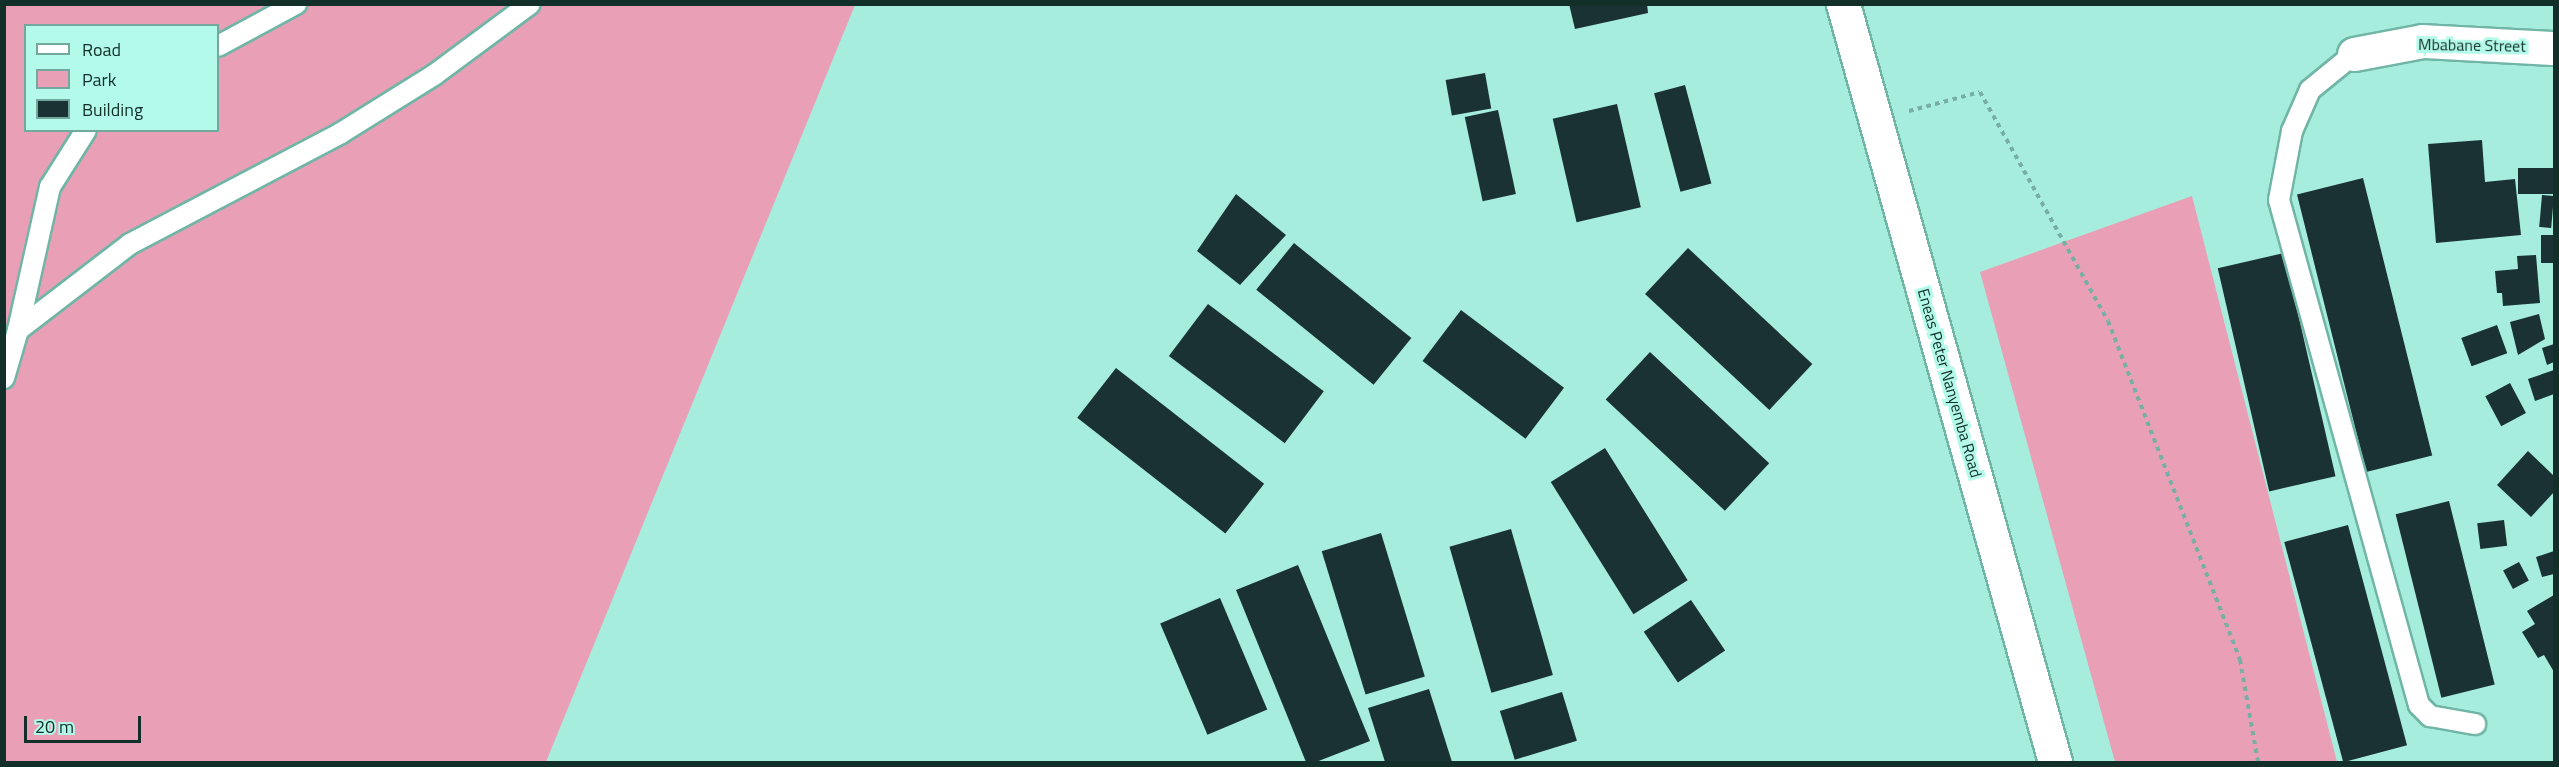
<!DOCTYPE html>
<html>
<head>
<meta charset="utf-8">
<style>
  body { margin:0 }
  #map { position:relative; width:2559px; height:767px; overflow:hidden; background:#a7eddd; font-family:"Titillium Web",sans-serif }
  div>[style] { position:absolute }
  .green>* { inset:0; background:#e9a0b7 }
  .building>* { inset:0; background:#1a3233; transform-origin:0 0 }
  .path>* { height:4px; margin-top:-2px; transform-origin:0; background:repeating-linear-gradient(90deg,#77afa3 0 4.5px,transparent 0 9px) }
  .roads { filter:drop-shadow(2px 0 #70b5a6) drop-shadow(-2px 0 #70b5a6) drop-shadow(0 2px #70b5a6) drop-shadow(0 -2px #70b5a6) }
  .service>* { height:20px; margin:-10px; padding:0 10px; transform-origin:10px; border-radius:10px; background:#fff }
  .minor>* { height:33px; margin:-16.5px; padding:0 16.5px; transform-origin:16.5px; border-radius:16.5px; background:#fff }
  .secondary>* { height:33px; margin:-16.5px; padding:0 16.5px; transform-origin:16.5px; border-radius:16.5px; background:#fff }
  span { translate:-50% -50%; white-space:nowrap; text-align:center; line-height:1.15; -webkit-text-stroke:6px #b4faea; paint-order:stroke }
  .street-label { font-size:16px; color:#122f29 }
  .frame { position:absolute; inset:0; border:6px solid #122f29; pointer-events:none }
  .legend { position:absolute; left:24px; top:24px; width:195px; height:108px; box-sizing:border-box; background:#b4faea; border:2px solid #73a99d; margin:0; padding:8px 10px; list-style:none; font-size:18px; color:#122f29 }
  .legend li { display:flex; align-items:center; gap:12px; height:30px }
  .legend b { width:30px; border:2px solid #73a99d }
  .scale { position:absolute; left:24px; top:716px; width:117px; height:27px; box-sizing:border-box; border:3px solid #122f29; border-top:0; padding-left:8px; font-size:18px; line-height:21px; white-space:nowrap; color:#122f29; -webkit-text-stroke:4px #b4faea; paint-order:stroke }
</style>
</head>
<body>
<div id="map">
  <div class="green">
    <i style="clip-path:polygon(evenodd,4px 5px,855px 5px,546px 762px,5px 762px,4px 5px,26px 26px,218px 26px,218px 130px,26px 130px,26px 26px)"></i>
    <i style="clip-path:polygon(2192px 196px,2337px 762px,2115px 762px,1980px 272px)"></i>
  </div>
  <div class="building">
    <i style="clip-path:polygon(1569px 4px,1647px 4px,1648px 13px,1575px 29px)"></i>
    <i style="left:1485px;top:73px;width:36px;height:40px;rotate:80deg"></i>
    <i style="left:1685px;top:85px;width:102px;height:32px;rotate:75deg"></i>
    <i style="left:1617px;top:104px;width:106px;height:66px;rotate:77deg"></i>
    <i style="left:1498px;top:110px;width:86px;height:34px;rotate:78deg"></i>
    <i style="clip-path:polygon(2482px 140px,2485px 182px,2515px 179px,2521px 235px,2436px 243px,2428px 144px)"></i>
    <i style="left:2554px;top:168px;width:26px;height:36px;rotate:90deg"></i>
    <i style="left:2363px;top:178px;width:286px;height:68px;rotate:76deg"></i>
    <i style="clip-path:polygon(1236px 194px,1286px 235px,1240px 285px,1197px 251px)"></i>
    <i style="left:2542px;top:195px;width:12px;height:32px;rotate:5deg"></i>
    <i style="left:2541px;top:235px;width:13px;height:28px"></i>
    <i style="left:1294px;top:243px;width:151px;height:60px;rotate:39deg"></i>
    <i style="left:1688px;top:248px;width:170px;height:63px;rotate:43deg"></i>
    <i style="left:2284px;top:253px;width:229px;height:68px;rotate:77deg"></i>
    <i style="clip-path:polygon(2536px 255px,2540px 303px,2503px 306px,2502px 293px,2497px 293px,2495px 271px,2518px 269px,2517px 256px)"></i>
    <i style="left:1208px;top:304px;width:145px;height:65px;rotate:37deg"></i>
    <i style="left:1461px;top:310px;width:129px;height:64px;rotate:37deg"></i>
    <i style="clip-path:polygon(2539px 314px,2545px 339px,2518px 355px,2510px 322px)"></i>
    <i style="left:2497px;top:325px;width:30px;height:38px;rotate:70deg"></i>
    <i style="clip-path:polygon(2554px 344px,2554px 362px,2547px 365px,2542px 348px)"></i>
    <i style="left:1650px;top:352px;width:163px;height:65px;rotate:43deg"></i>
    <i style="left:1116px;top:368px;width:188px;height:63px;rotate:38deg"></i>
    <i style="clip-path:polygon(2554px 370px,2554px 394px,2535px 401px,2528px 379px)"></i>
    <i style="left:2510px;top:383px;width:34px;height:28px;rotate:62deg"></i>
    <i style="left:1605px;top:448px;width:156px;height:64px;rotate:58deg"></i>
    <i style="clip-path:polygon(2528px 451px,2554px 476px,2554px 492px,2531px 517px,2497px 485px)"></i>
    <i style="left:2449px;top:501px;width:189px;height:55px;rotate:76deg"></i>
    <i style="left:2504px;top:520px;width:26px;height:27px;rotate:83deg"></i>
    <i style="left:2348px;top:525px;width:228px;height:66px;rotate:75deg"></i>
    <i style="left:1511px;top:529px;width:152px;height:64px;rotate:74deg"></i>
    <i style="left:1381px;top:533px;width:150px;height:62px;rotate:73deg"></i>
    <i style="clip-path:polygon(2554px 551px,2554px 574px,2542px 577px,2536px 557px)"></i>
    <i style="left:2519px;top:562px;width:21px;height:18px;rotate:62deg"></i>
    <i style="clip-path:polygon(1298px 565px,1370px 741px,1316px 762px,1306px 762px,1236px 590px)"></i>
    <i style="clip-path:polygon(2554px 595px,2554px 672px,2544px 655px,2538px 658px,2522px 632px,2535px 624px,2527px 611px)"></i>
    <i style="left:1220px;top:598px;width:121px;height:65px;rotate:67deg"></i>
    <i style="left:1691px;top:600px;width:61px;height:57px;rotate:56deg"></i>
    <i style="clip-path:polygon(1429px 689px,1452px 762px,1385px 762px,1368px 708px)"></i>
    <i style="left:1562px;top:692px;width:51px;height:65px;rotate:73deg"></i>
  </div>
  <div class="path">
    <i style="left:1909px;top:111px;width:73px;rotate:-15deg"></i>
    <i style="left:1980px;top:92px;width:262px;rotate:60.8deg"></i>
    <i style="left:2108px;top:321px;width:364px;rotate:68.7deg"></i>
    <i style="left:2240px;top:660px;width:104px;rotate:80deg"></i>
  </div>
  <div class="roads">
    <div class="service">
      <i style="left:218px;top:46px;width:89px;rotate:-28.3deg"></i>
      <i style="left:2354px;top:54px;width:57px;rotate:140.7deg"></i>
      <i style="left:2310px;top:90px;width:45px;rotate:113.7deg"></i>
      <i style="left:2292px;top:131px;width:70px;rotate:100.7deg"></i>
      <i style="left:2279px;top:200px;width:524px;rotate:74.51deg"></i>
      <i style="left:2419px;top:705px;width:16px;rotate:45deg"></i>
      <i style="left:2430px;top:716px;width:46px;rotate:10.1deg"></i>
      <i style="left:18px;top:330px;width:147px;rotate:-77.4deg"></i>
      <i style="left:50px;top:187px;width:67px;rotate:-57.7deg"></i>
      <i style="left:4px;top:378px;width:50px;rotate:-73.7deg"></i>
      <i style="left:18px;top:330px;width:141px;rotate:-37.5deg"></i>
      <i style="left:130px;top:244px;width:238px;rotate:-27.7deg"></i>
      <i style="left:341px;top:133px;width:110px;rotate:-31.9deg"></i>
      <i style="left:434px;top:75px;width:119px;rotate:-36.5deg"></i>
    </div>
    <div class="minor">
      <i style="left:2354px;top:54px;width:70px;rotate:-10.7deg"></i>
      <i style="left:2423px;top:41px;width:131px;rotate:3.1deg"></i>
    </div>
    <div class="secondary">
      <i style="left:1843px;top:4px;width:787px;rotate:74.37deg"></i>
    </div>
  </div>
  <div class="street-label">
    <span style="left:2472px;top:45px;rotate:1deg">Mbabane Street</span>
    <span style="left:1950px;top:383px;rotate:74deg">Eneas Peter Nanyemba Road</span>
  </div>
  <div class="frame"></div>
  <ul class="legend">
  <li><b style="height:8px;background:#fff"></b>Road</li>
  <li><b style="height:16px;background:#e9a0b7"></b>Park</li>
  <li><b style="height:16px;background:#1a3233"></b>Building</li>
  </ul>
  <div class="scale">20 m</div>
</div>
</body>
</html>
